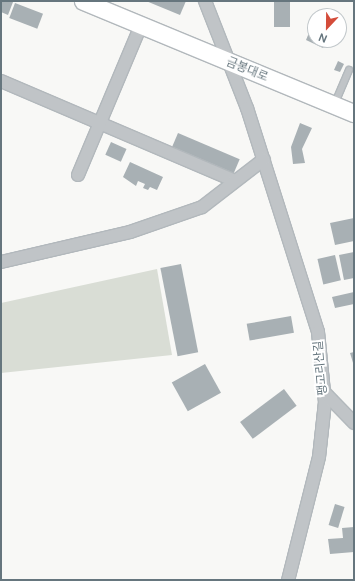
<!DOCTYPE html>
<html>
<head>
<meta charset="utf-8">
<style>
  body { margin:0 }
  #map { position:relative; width:355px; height:581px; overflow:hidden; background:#f8f8f6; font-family:"DM Sans","Noto Sans KR",sans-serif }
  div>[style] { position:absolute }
  .green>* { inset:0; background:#d9ddd5 }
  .building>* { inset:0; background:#a8b0b4; transform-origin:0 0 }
  .roads { filter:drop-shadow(1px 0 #b2b8bc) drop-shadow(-1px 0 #b2b8bc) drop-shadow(0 1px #b2b8bc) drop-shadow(0 -1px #b2b8bc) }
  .lane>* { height:6px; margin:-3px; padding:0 3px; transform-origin:3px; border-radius:3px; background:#c0c4c7 }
  .street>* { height:12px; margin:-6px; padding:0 6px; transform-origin:6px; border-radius:6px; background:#c0c4c7 }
  .secondary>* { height:17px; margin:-8.5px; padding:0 8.5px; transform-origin:8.5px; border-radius:8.5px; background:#fff }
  span { translate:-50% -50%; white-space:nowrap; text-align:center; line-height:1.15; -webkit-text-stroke:4px #fff; paint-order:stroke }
  .street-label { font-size:12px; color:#66767e }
  .frame { position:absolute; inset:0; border:2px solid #66767e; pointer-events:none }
  .north { position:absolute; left:307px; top:8px; width:40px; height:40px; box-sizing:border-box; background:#fff; border:1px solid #c2c8cb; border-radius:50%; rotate:202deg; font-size:11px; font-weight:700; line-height:16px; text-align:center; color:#66767e }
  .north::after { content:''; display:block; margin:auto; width:14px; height:18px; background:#d44c3a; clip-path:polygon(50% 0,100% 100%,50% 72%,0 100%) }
</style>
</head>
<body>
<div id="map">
  <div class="green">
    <i style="clip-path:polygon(157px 269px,172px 355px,1px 373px,1px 303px)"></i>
  </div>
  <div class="building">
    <i style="clip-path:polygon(1px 1px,13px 2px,8px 15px,1px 12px)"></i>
    <i style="clip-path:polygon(146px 1px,186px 1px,180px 15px)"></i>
    <i style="left:274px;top:1px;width:16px;height:26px"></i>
    <i style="left:15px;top:3px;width:30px;height:16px;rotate:21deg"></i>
    <i style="clip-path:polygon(318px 10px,331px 16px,316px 16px)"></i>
    <i style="clip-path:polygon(315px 18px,315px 40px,327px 40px,323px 48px,306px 40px)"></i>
    <i style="clip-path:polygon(338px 61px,344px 64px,340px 72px,334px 70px)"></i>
    <i style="clip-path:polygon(300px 123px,312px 128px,302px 149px,305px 163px,293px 164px,291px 147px)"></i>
    <i style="left:178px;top:133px;width:67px;height:19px;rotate:23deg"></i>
    <i style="left:111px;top:142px;width:17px;height:14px;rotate:24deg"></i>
    <i style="clip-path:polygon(130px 162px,163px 177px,157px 190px,150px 187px,148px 190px,143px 188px,145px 184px,138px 181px,136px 186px,123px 177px)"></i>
    <i style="clip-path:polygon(354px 218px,354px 241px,335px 245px,330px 223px)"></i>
    <i style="clip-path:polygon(354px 252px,354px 278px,344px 280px,339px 255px)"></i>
    <i style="left:335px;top:255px;width:26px;height:18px;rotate:77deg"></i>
    <i style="left:181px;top:264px;width:90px;height:21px;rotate:79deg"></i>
    <i style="clip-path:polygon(354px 292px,354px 304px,335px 308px,332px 297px)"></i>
    <i style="left:291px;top:316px;width:17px;height:45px;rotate:80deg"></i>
    <i style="clip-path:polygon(354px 352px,354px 366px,350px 353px)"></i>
    <i style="left:205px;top:364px;width:33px;height:38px;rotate:61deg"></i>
    <i style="left:284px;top:389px;width:21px;height:55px;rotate:53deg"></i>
    <i style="left:335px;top:504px;width:10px;height:22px;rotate:17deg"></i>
    <i style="clip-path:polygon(354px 527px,354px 552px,330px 554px,328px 539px,343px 538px,342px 528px)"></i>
  </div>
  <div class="roads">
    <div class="lane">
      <i style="left:335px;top:103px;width:36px;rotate:-67deg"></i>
    </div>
    <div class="street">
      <i style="left:205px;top:1px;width:115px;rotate:68.6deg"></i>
      <i style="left:247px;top:108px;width:235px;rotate:72.4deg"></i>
      <i style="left:318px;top:332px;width:70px;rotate:84.3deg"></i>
      <i style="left:325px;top:402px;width:55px;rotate:96.2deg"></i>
      <i style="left:319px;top:457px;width:127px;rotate:104.1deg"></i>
      <i style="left:1px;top:81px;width:254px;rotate:23.1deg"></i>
      <i style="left:78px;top:175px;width:163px;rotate:-67.2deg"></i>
      <i style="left:1px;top:262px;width:132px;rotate:-13.1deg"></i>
      <i style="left:130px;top:232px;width:76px;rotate:-19.1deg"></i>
      <i style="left:202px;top:207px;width:78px;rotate:-37.7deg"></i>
      <i style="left:324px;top:392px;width:43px;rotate:45.9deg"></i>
    </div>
    <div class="secondary">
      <i style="left:83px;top:1px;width:293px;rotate:22.5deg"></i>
    </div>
  </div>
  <div class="street-label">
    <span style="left:247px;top:70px;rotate:22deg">금봉대로</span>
    <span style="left:321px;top:368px;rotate:-95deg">팽고리산길</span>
  </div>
  <div class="frame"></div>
  <div class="north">N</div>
</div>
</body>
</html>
